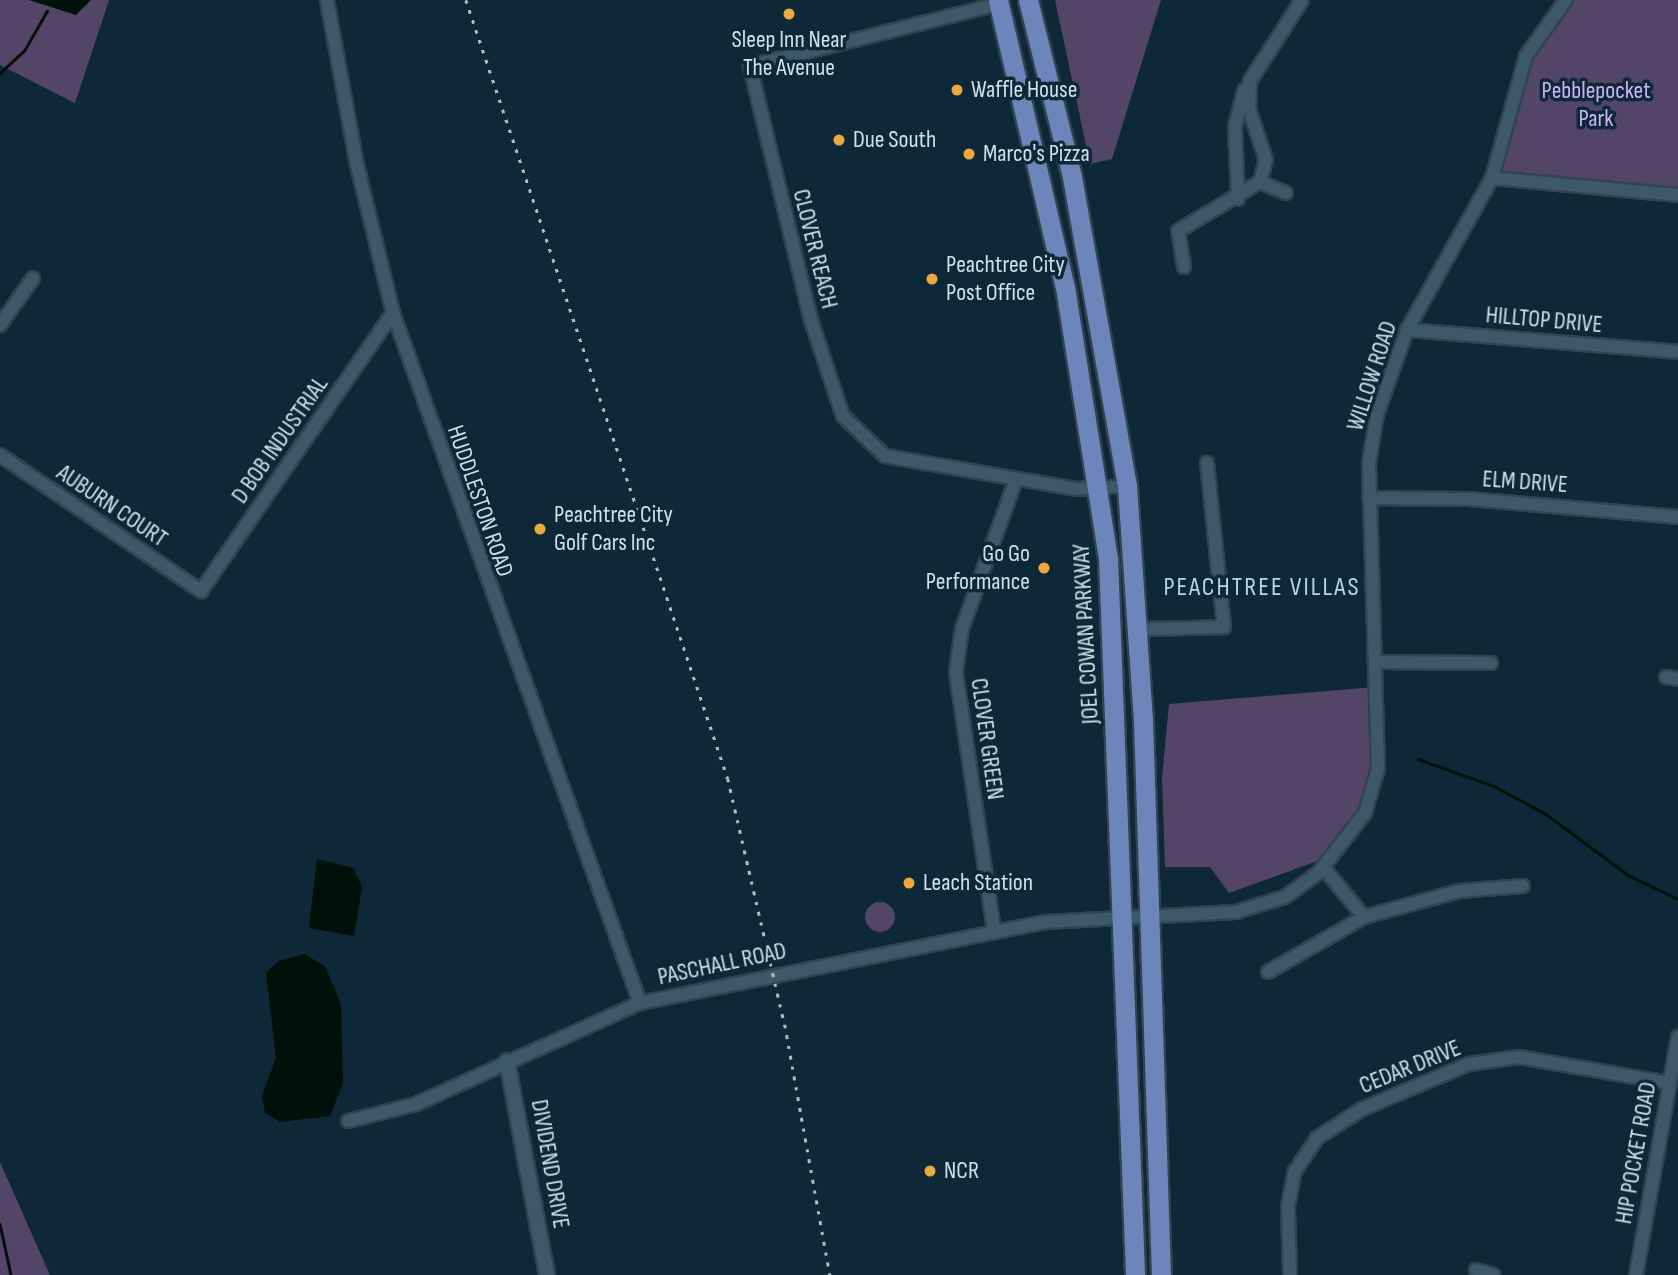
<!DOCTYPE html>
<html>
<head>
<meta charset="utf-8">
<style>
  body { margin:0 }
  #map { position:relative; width:1678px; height:1275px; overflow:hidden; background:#0e2838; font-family:"Sofia Sans Condensed",sans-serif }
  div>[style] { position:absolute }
  .green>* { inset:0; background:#534567 }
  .round { border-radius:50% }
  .water>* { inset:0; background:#00110a }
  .stream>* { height:2.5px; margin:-1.25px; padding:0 1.25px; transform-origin:1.25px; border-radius:1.25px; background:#00110a }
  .roads { filter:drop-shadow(2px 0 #32434f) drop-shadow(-2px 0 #32434f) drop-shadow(0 2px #32434f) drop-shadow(0 -2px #32434f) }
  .minor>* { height:12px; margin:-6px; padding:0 6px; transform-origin:6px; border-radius:6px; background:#3d5869 }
  .tertiary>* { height:14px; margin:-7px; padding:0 7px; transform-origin:7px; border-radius:7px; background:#3d5869 }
  .primary>* { height:19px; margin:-9.5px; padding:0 9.5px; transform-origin:9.5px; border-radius:9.5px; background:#6c86bb }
  .rail>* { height:2.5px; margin-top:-1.25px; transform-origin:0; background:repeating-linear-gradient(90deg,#adbec9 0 3.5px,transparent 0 10.5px) }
  .dots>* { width:19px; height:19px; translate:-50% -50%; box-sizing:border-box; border:4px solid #0e2838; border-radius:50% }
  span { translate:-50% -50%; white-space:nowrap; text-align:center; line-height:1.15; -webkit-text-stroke:7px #0e2838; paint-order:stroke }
  .poi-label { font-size:24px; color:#d1e0ea }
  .left { translate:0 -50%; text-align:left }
  .right { translate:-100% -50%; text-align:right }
  .park-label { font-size:24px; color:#ceb3f7 }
  .street-label { font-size:24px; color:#d1e0ea }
  .neighbourhood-label { font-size:26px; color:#b6d5e9; letter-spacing:2px }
</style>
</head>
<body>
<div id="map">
  <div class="green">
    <i style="clip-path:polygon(0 0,109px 0,75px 103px,0 65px)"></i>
    <i style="clip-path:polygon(1055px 0,1161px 0,1112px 159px,1090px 164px)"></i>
    <i style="clip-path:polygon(1568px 0,1678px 0,1678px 195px,1492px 178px,1523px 62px)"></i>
    <i style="clip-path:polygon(1375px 687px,1373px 762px,1364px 797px,1348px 829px,1320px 860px,1229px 893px,1210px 867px,1165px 867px,1162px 778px,1169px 704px)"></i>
    <i class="round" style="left:865px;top:902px;width:30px;height:30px"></i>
    <i style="clip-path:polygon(0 1162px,50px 1275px,0 1275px)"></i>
  </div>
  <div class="water">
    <i style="clip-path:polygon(29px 0,91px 0,76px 15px)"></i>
    <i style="clip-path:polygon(317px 859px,353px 868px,362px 887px,354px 936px,309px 928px)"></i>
    <i style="clip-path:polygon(304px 954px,325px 966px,341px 1004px,343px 1083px,330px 1116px,280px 1122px,265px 1113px,262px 1096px,276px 1058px,266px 973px,278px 961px)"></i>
  </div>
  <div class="stream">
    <i style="left:0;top:73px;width:33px;rotate:-43deg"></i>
    <i style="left:24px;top:51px;width:46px;rotate:-60.1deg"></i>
    <i style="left:1418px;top:759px;width:81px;rotate:19.6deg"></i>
    <i style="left:1494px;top:786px;width:59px;rotate:28.3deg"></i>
    <i style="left:1546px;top:814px;width:102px;rotate:36.6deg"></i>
    <i style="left:1628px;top:875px;width:55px;rotate:25.6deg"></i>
    <i style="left:0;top:1224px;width:52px;rotate:77.8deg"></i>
  </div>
  <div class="roads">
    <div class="minor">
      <i style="left:327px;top:0;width:168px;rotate:79.7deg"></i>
      <i style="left:357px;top:165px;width:152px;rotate:76.3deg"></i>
      <i style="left:393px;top:313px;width:733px;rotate:70.3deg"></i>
      <i style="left:999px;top:4px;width:257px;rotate:166deg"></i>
      <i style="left:750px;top:66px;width:261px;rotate:76.5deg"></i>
      <i style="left:811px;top:320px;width:101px;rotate:71.6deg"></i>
      <i style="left:843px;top:416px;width:58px;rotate:43.6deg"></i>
      <i style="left:885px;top:456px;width:195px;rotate:9.8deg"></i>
      <i style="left:1077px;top:489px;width:50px;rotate:-3.4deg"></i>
      <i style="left:1492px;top:178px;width:187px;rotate:5.2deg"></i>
      <i style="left:1260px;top:182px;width:28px;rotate:23deg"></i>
      <i style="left:1238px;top:199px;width:72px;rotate:-92.4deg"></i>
      <i style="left:1235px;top:127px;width:38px;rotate:-76deg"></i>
      <i style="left:1184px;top:267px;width:36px;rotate:-99deg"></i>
      <i style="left:1178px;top:231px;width:96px;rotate:-30.9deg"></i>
      <i style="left:1260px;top:182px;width:23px;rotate:-75deg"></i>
      <i style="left:1266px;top:160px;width:54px;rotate:-108.4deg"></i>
      <i style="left:1249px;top:109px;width:28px;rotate:-88deg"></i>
      <i style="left:1250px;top:81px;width:96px;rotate:-57.3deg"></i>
      <i style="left:0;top:325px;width:57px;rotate:-54.9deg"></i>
      <i style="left:1407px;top:330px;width:272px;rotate:4.6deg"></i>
      <i style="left:0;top:455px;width:243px;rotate:34.1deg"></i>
      <i style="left:201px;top:591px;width:338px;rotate:-55.4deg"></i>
      <i style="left:1369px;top:498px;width:100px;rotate:0.6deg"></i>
      <i style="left:1469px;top:499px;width:210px;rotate:4.9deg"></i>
      <i style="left:1139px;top:629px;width:85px;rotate:-1.3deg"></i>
      <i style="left:1224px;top:627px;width:165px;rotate:-95.9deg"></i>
      <i style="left:1379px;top:662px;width:112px;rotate:0.5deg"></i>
      <i style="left:1666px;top:677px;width:12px;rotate:9deg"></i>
      <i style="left:1323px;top:867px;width:65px;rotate:50.6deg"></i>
      <i style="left:994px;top:930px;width:261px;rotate:-98.4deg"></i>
      <i style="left:956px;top:672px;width:43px;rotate:-82.1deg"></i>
      <i style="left:962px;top:629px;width:159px;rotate:-70.2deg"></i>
      <i style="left:1268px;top:972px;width:111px;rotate:-29.8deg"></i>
      <i style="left:1364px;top:917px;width:98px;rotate:-15.3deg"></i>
      <i style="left:1459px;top:891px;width:64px;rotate:-4.5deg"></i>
      <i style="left:348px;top:1121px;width:70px;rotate:-14deg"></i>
      <i style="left:416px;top:1104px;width:246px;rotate:-24.3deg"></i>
      <i style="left:640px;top:1003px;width:413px;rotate:-11.3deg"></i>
      <i style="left:1045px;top:922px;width:191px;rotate:-3deg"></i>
      <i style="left:1236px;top:912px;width:51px;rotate:-17deg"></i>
      <i style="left:1285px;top:897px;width:41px;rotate:-36deg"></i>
      <i style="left:1318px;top:873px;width:76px;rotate:-51.9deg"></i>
      <i style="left:1365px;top:813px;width:47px;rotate:-73.9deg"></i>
      <i style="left:1378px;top:768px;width:305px;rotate:-91.7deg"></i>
      <i style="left:1369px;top:463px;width:50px;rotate:-80.7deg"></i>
      <i style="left:1377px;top:414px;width:89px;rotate:-70.3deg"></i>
      <i style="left:1407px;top:330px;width:174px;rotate:-60.8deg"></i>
      <i style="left:1492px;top:178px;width:127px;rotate:-74.4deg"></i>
      <i style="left:1526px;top:56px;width:69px;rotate:-54.5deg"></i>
      <i style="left:1476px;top:1270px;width:18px;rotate:16deg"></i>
      <i style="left:1290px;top:1275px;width:69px;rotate:-91.7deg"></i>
      <i style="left:1288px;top:1206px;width:36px;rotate:-79deg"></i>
      <i style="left:1295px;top:1171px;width:40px;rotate:-56deg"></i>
      <i style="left:1317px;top:1138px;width:54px;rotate:-32.8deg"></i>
      <i style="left:1362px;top:1109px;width:116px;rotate:-22.8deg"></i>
      <i style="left:1469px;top:1064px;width:50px;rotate:-8deg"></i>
      <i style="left:1519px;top:1057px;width:153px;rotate:9.8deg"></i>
      <i style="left:1636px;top:1275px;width:242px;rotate:-80deg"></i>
    </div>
    <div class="tertiary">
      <i style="left:507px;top:1061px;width:218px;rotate:79.4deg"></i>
    </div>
    <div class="primary">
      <i style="left:998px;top:0;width:295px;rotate:76.9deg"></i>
      <i style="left:1065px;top:287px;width:274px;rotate:81deg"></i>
      <i style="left:1108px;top:558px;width:718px;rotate:87.84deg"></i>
      <i style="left:1028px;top:0;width:182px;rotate:76deg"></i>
      <i style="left:1072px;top:177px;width:314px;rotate:79.9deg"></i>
      <i style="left:1127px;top:486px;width:236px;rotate:86.1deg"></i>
      <i style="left:1143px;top:721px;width:554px;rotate:88.14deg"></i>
    </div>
  </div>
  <div class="rail">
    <i style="left:466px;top:0;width:822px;rotate:71.41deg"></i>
    <i style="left:728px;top:779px;width:253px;rotate:77deg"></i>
    <i style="left:785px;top:1025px;width:254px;rotate:79.8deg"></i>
  </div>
  <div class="dots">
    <i style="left:789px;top:14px;background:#eea83c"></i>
    <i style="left:957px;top:90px;background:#eea83c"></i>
    <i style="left:839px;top:140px;background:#eea83c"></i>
    <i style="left:969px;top:154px;background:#eea83c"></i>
    <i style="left:932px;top:279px;background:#eea83c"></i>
    <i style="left:540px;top:529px;background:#eea83c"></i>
    <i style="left:1044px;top:568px;background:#eea83c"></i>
    <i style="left:909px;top:883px;background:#eea83c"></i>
    <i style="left:930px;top:1171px;background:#eea83c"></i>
  </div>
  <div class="poi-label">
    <span style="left:789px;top:54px">Sleep Inn Near<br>The Avenue</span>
    <span class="left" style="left:971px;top:90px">Waffle House</span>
    <span class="left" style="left:853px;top:140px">Due South</span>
    <span class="left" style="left:983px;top:154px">Marco's Pizza</span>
    <span class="left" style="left:946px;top:279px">Peachtree City<br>Post Office</span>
    <span class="left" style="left:554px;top:529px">Peachtree City<br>Golf Cars Inc</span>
    <span class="right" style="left:1030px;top:568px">Go Go<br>Performance</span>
    <span class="left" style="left:923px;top:883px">Leach Station</span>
    <span class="left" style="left:944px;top:1171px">NCR</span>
  </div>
  <div class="park-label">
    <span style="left:1596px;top:105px">Pebblepocket<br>Park</span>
  </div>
  <div class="street-label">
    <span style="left:815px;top:249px;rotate:76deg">CLOVER REACH</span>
    <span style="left:1544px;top:320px;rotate:5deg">HILLTOP DRIVE</span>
    <span style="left:1372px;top:376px;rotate:-72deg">WILLOW ROAD</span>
    <span style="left:280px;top:440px;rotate:-55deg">D BOB INDUSTRIAL</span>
    <span style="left:1525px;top:482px;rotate:4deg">ELM DRIVE</span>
    <span style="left:480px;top:501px;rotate:71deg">HUDDLESTON ROAD</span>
    <span style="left:112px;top:506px;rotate:34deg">AUBURN COURT</span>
    <span style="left:1086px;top:634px;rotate:-93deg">JOEL COWAN PARKWAY</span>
    <span style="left:987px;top:739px;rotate:82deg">CLOVER GREEN</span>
    <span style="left:722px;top:964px;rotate:-12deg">PASCHALL ROAD</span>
    <span style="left:1410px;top:1067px;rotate:-22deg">CEDAR DRIVE</span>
    <span style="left:1636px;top:1153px;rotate:-80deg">HIP POCKET ROAD</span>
    <span style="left:550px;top:1164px;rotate:80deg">DIVIDEND DRIVE</span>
  </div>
  <div class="neighbourhood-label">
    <span style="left:1262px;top:588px">PEACHTREE VILLAS</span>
  </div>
</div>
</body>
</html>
